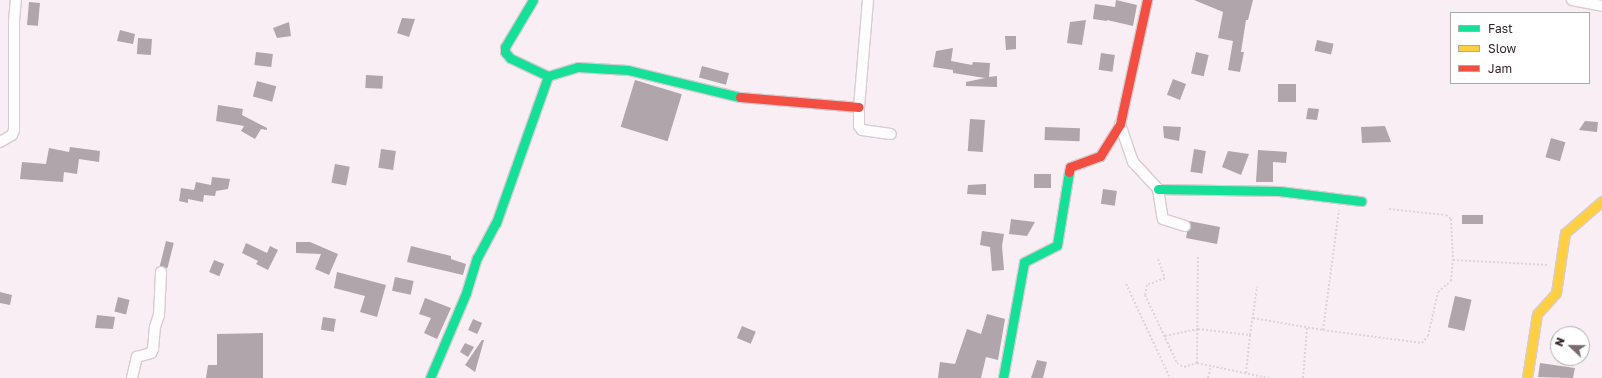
<!DOCTYPE html>
<html>
<head>
<meta charset="utf-8">
<style>
  body { margin:0 }
  #map { position:relative; width:1602px; height:378px; overflow:hidden; background:#f9eef3; font-family:"Golos Text",sans-serif }
  div>[style] { position:absolute }
  .building>* { inset:0; background:#b0a5aa; transform-origin:0 0 }
  .path>* { height:2px; margin-top:-1px; transform-origin:0; background:repeating-linear-gradient(90deg,#dad6d8 0 2px,transparent 0 4px) }
  .roads { filter:drop-shadow(1px 0 #d7ccd1) drop-shadow(-1px 0 #d7ccd1) drop-shadow(0 1px #d7ccd1) drop-shadow(0 -1px #d7ccd1) }
  .street>* { height:10px; margin:-5px; padding:0 5px; transform-origin:5px; border-radius:5px; background:#fefcfd }
  .fast>* { height:9px; margin:-4.5px; padding:0 4.5px; transform-origin:4.5px; border-radius:4.5px; background:#16e098 }
  .slow>* { height:9px; margin:-4.5px; padding:0 4.5px; transform-origin:4.5px; border-radius:4.5px; background:#ffcf43 }
  .jam>* { height:9px; margin:-4.5px; padding:0 4.5px; transform-origin:4.5px; border-radius:4.5px; background:#f24e42 }
  span { translate:-50% -50%; white-space:nowrap; text-align:center; line-height:1.15; -webkit-text-stroke:4px #fff; paint-order:stroke }
  .legend { position:absolute; left:1450px; top:12px; width:140px; height:72px; box-sizing:border-box; background:#fff; border:1px solid #ada9ab; margin:0; padding:5px 7px; list-style:none; font-size:12px; color:#33272d }
  .legend li { display:flex; align-items:center; gap:8px; height:20px }
  .legend b { width:20px; border:1px solid #ada9ab }
  .north { position:absolute; left:1550px; top:326px; width:40px; height:40px; box-sizing:border-box; background:#fff; border:1px solid #ada9ab; border-radius:50%; rotate:292deg; font-size:11px; font-weight:700; line-height:16px; text-align:center; color:#33272d }
  .north::after { content:''; display:block; margin:auto; width:14px; height:18px; background:#786d72; clip-path:polygon(50% 0,100% 100%,50% 72%,0 100%) }
</style>
</head>
<body>
<div id="map">
  <div class="building">
    <i style="clip-path:polygon(1116px 0,1137px 5px,1133px 26px,1107px 20px,1107px 21px,1093px 19px,1095px 4px,1115px 7px)"></i>
    <i style="clip-path:polygon(1194px 0,1253px 0,1248px 20px,1246px 20px,1241px 52px,1244px 52px,1240px 72px,1228px 70px,1233px 41px,1218px 38px,1223px 12px)"></i>
    <i style="left:29px;top:2px;width:11px;height:23px;rotate:5deg"></i>
    <i style="clip-path:polygon(402px 18px,415px 19px,409px 37px,397px 33px)"></i>
    <i style="clip-path:polygon(1086px 20px,1082px 45px,1067px 43px,1070px 22px)"></i>
    <i style="clip-path:polygon(289px 22px,291px 36px,277px 38px,273px 28px)"></i>
    <i style="clip-path:polygon(120px 30px,135px 34px,133px 44px,117px 41px)"></i>
    <i style="clip-path:polygon(1005px 36px,1016px 36px,1016px 49px,1006px 50px)"></i>
    <i style="left:138px;top:38px;width:14px;height:16px;rotate:4deg"></i>
    <i style="left:1317px;top:40px;width:17px;height:11px;rotate:13deg"></i>
    <i style="clip-path:polygon(953px 48px,951px 61px,972px 65px,973px 62px,990px 63px,989px 77px,997px 76px,997px 87px,966px 86px,966px 82px,985px 78px,953px 73px,953px 70px,933px 67px,936px 51px)"></i>
    <i style="left:256px;top:52px;width:17px;height:13px;rotate:7deg"></i>
    <i style="left:1196px;top:52px;width:13px;height:22px;rotate:13deg"></i>
    <i style="left:1101px;top:53px;width:14px;height:17px;rotate:8deg"></i>
    <i style="left:702px;top:66px;width:28px;height:12px;rotate:15deg"></i>
    <i style="left:366px;top:75px;width:17px;height:13px;rotate:3deg"></i>
    <i style="left:1173px;top:79px;width:14px;height:17px;rotate:21deg"></i>
    <i style="left:635px;top:80px;width:49px;height:49px;rotate:17deg"></i>
    <i style="left:257px;top:81px;width:20px;height:16px;rotate:15deg"></i>
    <i style="left:1278px;top:84px;width:18px;height:18px"></i>
    <i style="clip-path:polygon(218px 105px,243px 109px,242px 115px,267px 128px,267px 130px,261px 129px,255px 139px,241px 131px,244px 126px,216px 121px)"></i>
    <i style="clip-path:polygon(1308px 108px,1319px 109px,1317px 120px,1306px 119px)"></i>
    <i style="left:970px;top:119px;width:15px;height:32px;rotate:4deg"></i>
    <i style="clip-path:polygon(1585px 121px,1598px 122px,1597px 132px,1579px 130px)"></i>
    <i style="clip-path:polygon(1163px 126px,1181px 127px,1179px 141px,1164px 138px)"></i>
    <i style="clip-path:polygon(1385px 126px,1391px 142px,1362px 143px,1361px 127px)"></i>
    <i style="left:1045px;top:127px;width:35px;height:13px;rotate:2deg"></i>
    <i style="left:1551px;top:138px;width:15px;height:20px;rotate:16deg"></i>
    <i style="clip-path:polygon(70px 147px,100px 151px,99px 162px,79px 159px,77px 174px,64px 172px,63px 182px,20px 179px,22px 162px,46px 164px,49px 148px,69px 152px)"></i>
    <i style="left:381px;top:149px;width:15px;height:19px;rotate:8deg"></i>
    <i style="left:1194px;top:149px;width:12px;height:23px;rotate:9deg"></i>
    <i style="clip-path:polygon(1258px 150px,1287px 152px,1286px 163px,1273px 162px,1273px 182px,1256px 182px)"></i>
    <i style="clip-path:polygon(1228px 151px,1249px 154px,1241px 175px,1222px 167px)"></i>
    <i style="left:335px;top:164px;width:15px;height:19px;rotate:11deg"></i>
    <i style="left:1034px;top:174px;width:17px;height:14px"></i>
    <i style="clip-path:polygon(212px 177px,230px 179px,228px 189px,216px 191px,215px 196px,204px 195px,203px 202px,188px 199px,188px 203px,179px 201px,181px 188px,194px 190px,196px 182px,211px 185px)"></i>
    <i style="clip-path:polygon(986px 184px,986px 195px,967px 194px,968px 185px)"></i>
    <i style="left:1103px;top:189px;width:14px;height:15px;rotate:8deg"></i>
    <i style="left:1462px;top:215px;width:21px;height:9px"></i>
    <i style="clip-path:polygon(1011px 219px,1035px 222px,1027px 236px,1009px 234px)"></i>
    <i style="clip-path:polygon(1189px 221px,1220px 227px,1217px 244px,1186px 238px,1187px 232px,1191px 228px)"></i>
    <i style="clip-path:polygon(982px 231px,1004px 234px,1002px 246px,1004px 270px,992px 271px,990px 247px,980px 245px)"></i>
    <i style="left:166px;top:241px;width:8px;height:26px;rotate:14deg"></i>
    <i style="clip-path:polygon(296px 242px,310px 242px,338px 254px,329px 275px,315px 269px,321px 254px,296px 253px)"></i>
    <i style="clip-path:polygon(246px 243px,267px 253px,270px 246px,278px 250px,268px 270px,256px 264px,258px 261px,242px 253px)"></i>
    <i style="clip-path:polygon(411px 246px,451px 256px,451px 259px,466px 264px,463px 275px,407px 262px)"></i>
    <i style="left:214px;top:260px;width:11px;height:13px;rotate:22deg"></i>
    <i style="clip-path:polygon(337px 272px,386px 285px,377px 317px,360px 312px,365px 296px,334px 288px)"></i>
    <i style="left:395px;top:277px;width:19px;height:14px;rotate:12deg"></i>
    <i style="clip-path:polygon(0 292px,12px 295px,10px 305px,0 303px)"></i>
    <i style="left:1455px;top:296px;width:17px;height:32px;rotate:13deg"></i>
    <i style="left:118px;top:297px;width:12px;height:15px;rotate:14deg"></i>
    <i style="clip-path:polygon(425px 298px,451px 308px,437px 339px,424px 333px,431px 318px,419px 314px)"></i>
    <i style="clip-path:polygon(987px 314px,1005px 319px,998px 360px,986px 357px,981px 378px,938px 378px,940px 362px,955px 364px,967px 329px,981px 334px)"></i>
    <i style="clip-path:polygon(97px 315px,115px 317px,113px 329px,95px 328px)"></i>
    <i style="left:323px;top:317px;width:13px;height:13px;rotate:9deg"></i>
    <i style="left:473px;top:319px;width:10px;height:12px;rotate:24deg"></i>
    <i style="left:742px;top:326px;width:15px;height:13px;rotate:23deg"></i>
    <i style="clip-path:polygon(263px 333px,263px 378px,206px 378px,208px 365px,217px 365px,217px 334px)"></i>
    <i style="clip-path:polygon(482px 340px,484px 340px,475px 372px,465px 365px)"></i>
    <i style="clip-path:polygon(465px 343px,474px 347px,468px 357px,460px 352px)"></i>
    <i style="clip-path:polygon(1037px 360px,1047px 362px,1043px 378px,1031px 378px)"></i>
    <i style="clip-path:polygon(1540px 363px,1575px 368px,1573px 378px,1538px 377px)"></i>
  </div>
  <div class="path">
    <i style="left:1389px;top:209px;width:57px;rotate:6deg"></i>
    <i style="left:1446px;top:215px;width:6px;rotate:39deg"></i>
    <i style="left:1451px;top:219px;width:41px;rotate:87.2deg"></i>
    <i style="left:1158px;top:259px;width:20px;rotate:70deg"></i>
    <i style="left:1165px;top:278px;width:19px;rotate:159deg"></i>
    <i style="left:1147px;top:285px;width:10px;rotate:101deg"></i>
    <i style="left:1145px;top:295px;width:75px;rotate:64.8deg"></i>
    <i style="left:1177px;top:363px;width:8px;rotate:30deg"></i>
    <i style="left:1184px;top:367px;width:14px;rotate:-17deg"></i>
    <i style="left:1197px;top:363px;width:74px;rotate:11.8deg"></i>
    <i style="left:1126px;top:284px;width:104px;rotate:64.9deg"></i>
    <i style="left:1253px;top:318px;width:71px;rotate:9.7deg"></i>
    <i style="left:1323px;top:330px;width:100px;rotate:7.5deg"></i>
    <i style="left:1422px;top:343px;width:9px;rotate:-49deg"></i>
    <i style="left:1428px;top:336px;width:45px;rotate:-77.2deg"></i>
    <i style="left:1438px;top:292px;width:17px;rotate:-40deg"></i>
    <i style="left:1451px;top:281px;width:21px;rotate:-85deg"></i>
    <i style="left:1453px;top:260px;width:95px;rotate:3deg"></i>
    <i style="left:1323px;top:330px;width:121px;rotate:-82.4deg"></i>
    <i style="left:1250px;top:335px;width:49px;rotate:-81.7deg"></i>
    <i style="left:1165px;top:336px;width:34px;rotate:-12deg"></i>
    <i style="left:1198px;top:329px;width:52px;rotate:6.6deg"></i>
    <i style="left:1250px;top:335px;width:38px;rotate:96deg"></i>
    <i style="left:1197px;top:363px;width:107px;rotate:-89.5deg"></i>
    <i style="left:1208px;top:378px;width:11px;rotate:-75deg"></i>
    <i style="left:1303px;top:378px;width:50px;rotate:-85.4deg"></i>
  </div>
  <div class="roads">
    <div class="street">
      <i style="left:868px;top:0;width:107px;rotate:94.8deg"></i>
      <i style="left:859px;top:107px;width:19px;rotate:90deg"></i>
      <i style="left:859px;top:126px;width:5px;rotate:53deg"></i>
      <i style="left:862px;top:130px;width:29px;rotate:8deg"></i>
      <i style="left:1572px;top:0;width:31px;rotate:11deg"></i>
      <i style="left:1120px;top:124px;width:40px;rotate:71.1deg"></i>
      <i style="left:1133px;top:162px;width:37px;rotate:47deg"></i>
      <i style="left:1158px;top:189px;width:30px;rotate:81deg"></i>
      <i style="left:1163px;top:219px;width:23px;rotate:18deg"></i>
      <i style="left:0;top:142px;width:14px;rotate:-30deg"></i>
      <i style="left:12px;top:135px;width:5px;rotate:-68deg"></i>
      <i style="left:14px;top:130px;width:109px;rotate:-90deg"></i>
      <i style="left:14px;top:21px;width:21px;rotate:-85deg"></i>
      <i style="left:132px;top:378px;width:22px;rotate:-77deg"></i>
      <i style="left:137px;top:357px;width:15px;rotate:-16deg"></i>
      <i style="left:151px;top:353px;width:4px;rotate:-63deg"></i>
      <i style="left:153px;top:349px;width:22px;rotate:-85deg"></i>
      <i style="left:155px;top:327px;width:13px;rotate:-72deg"></i>
      <i style="left:159px;top:315px;width:43px;rotate:-87.3deg"></i>
    </div>
    <div class="fast">
      <i style="left:533px;top:0;width:55px;rotate:120.8deg"></i>
      <i style="left:505px;top:47px;width:5px;rotate:90deg"></i>
      <i style="left:505px;top:52px;width:8px;rotate:50deg"></i>
      <i style="left:510px;top:58px;width:42px;rotate:25.3deg"></i>
      <i style="left:548px;top:76px;width:31px;rotate:-17deg"></i>
      <i style="left:578px;top:67px;width:50px;rotate:3.4deg"></i>
      <i style="left:628px;top:70px;width:115px;rotate:13.6deg"></i>
      <i style="left:1158px;top:189px;width:121px;rotate:0.9deg"></i>
      <i style="left:1279px;top:191px;width:83px;rotate:7deg"></i>
      <i style="left:430px;top:378px;width:92px;rotate:-67deg"></i>
      <i style="left:466px;top:293px;width:37px;rotate:-73deg"></i>
      <i style="left:477px;top:258px;width:40px;rotate:-62deg"></i>
      <i style="left:496px;top:223px;width:156px;rotate:-70.5deg"></i>
      <i style="left:1003px;top:378px;width:118px;rotate:-79.7deg"></i>
      <i style="left:1024px;top:262px;width:37px;rotate:-27deg"></i>
      <i style="left:1057px;top:245px;width:74px;rotate:-80.7deg"></i>
    </div>
    <div class="slow">
      <i style="left:1527px;top:378px;width:65px;rotate:-81.1deg"></i>
      <i style="left:1537px;top:314px;width:28px;rotate:-48deg"></i>
      <i style="left:1556px;top:293px;width:61px;rotate:-81.5deg"></i>
      <i style="left:1565px;top:233px;width:49px;rotate:-40.9deg"></i>
    </div>
    <div class="jam">
      <i style="left:740px;top:97px;width:119px;rotate:4.8deg"></i>
      <i style="left:1069px;top:172px;width:5px;rotate:-79deg"></i>
      <i style="left:1070px;top:167px;width:32px;rotate:-20deg"></i>
      <i style="left:1100px;top:156px;width:38px;rotate:-58deg"></i>
      <i style="left:1120px;top:124px;width:127px;rotate:-77.7deg"></i>
    </div>
  </div>
  <ul class="legend">
  <li><b style="height:5px;background:#16e098"></b>Fast</li>
  <li><b style="height:5px;background:#ffcf43"></b>Slow</li>
  <li><b style="height:5px;background:#f24e42"></b>Jam</li>
  </ul>
  <div class="north">N</div>
</div>
</body>
</html>
